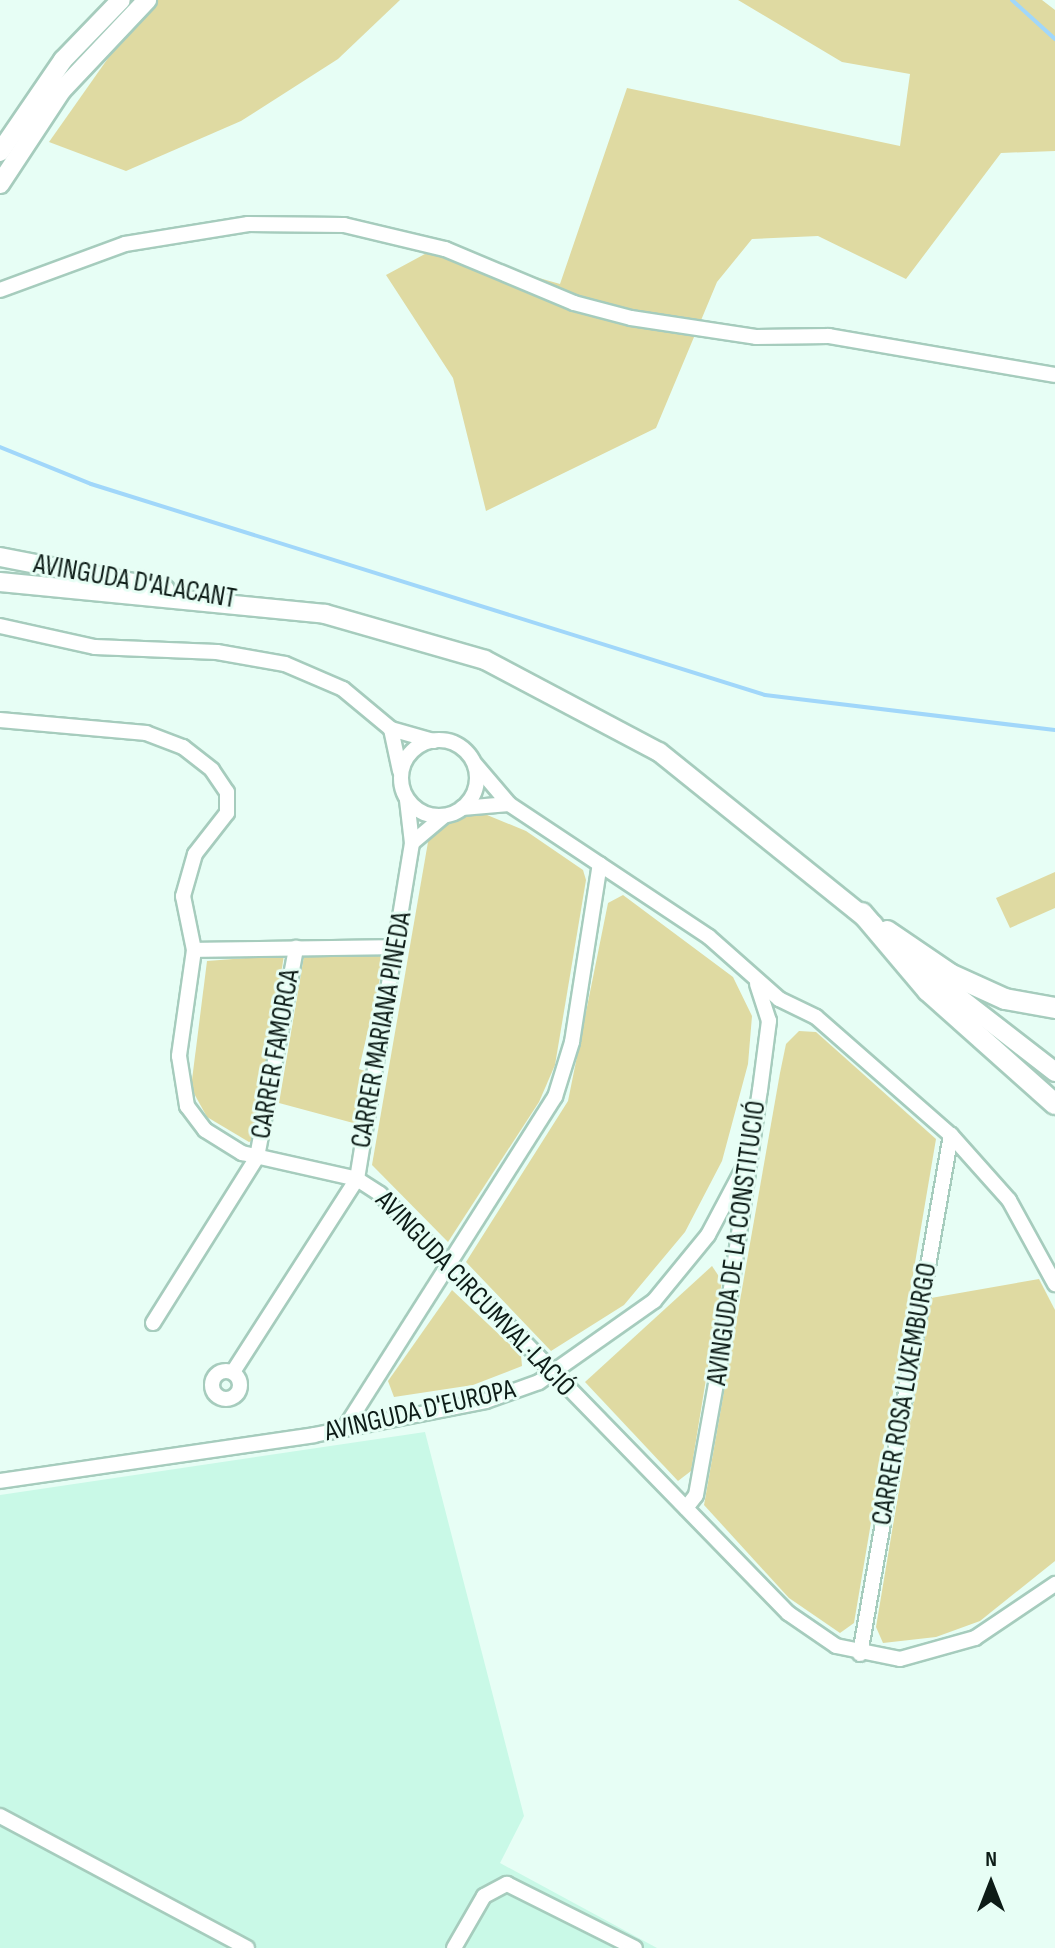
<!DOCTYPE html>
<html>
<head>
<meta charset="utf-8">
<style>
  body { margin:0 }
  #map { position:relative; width:1055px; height:1948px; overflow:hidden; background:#e7fef5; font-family:"Sofia Sans Condensed",sans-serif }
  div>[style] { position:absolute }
  .built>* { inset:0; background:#c9f9e7 }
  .green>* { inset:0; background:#dfdaa2 }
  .stream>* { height:4px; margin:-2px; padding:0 2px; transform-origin:2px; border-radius:2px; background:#a1d7fa }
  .roads { filter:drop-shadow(2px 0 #a6ccbd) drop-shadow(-2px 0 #a6ccbd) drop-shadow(0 2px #a6ccbd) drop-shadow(0 -2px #a6ccbd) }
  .minor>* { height:14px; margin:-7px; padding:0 7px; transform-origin:7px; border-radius:7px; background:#fff }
  .minor>.ring { margin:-7px; padding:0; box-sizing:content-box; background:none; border:14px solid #fff; border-radius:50% }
  .major>* { height:18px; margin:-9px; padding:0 9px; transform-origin:9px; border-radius:9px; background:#fff }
  .highway>* { height:20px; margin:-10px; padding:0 10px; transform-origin:10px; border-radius:10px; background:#fff }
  span { translate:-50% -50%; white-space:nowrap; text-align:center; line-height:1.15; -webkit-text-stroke:6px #e7fef5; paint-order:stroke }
  .street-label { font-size:28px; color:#0d1c17 }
  .north { position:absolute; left:951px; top:1844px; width:80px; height:80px; -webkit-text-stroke:6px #e7fef5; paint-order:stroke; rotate:0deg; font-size:22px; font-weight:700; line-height:32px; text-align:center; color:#0d1c17 }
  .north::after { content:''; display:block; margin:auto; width:28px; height:36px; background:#0d1c17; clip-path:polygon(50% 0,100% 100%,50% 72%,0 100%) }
</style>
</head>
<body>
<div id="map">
  <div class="built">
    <i style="clip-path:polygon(425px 1432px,524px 1816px,500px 1863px,657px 1948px,0 1948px,0 1495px)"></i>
  </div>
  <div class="green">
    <i style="clip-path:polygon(149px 0,400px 0,338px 59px,241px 121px,126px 171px,49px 142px)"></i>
    <i style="clip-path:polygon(738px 0,1042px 0,1055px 10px,1055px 151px,1001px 153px,906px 279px,818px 236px,752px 239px,717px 282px,656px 428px,486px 511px,453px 378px,386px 275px,436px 248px,560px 284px,627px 88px,900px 146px,910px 74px,842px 62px)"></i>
    <i style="clip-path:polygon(475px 810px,526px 831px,583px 870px,586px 880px,555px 1065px,539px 1102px,448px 1242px,372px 1165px,428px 842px,432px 830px)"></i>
    <i style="clip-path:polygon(1055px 872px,1055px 908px,1010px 928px,996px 898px)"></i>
    <i style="clip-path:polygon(623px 895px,733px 977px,752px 1016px,748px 1064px,722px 1161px,685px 1232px,624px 1305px,551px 1351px,466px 1262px,568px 1101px,608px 903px)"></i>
    <i style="clip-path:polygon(377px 952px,384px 961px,359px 1069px,365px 1071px,357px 1124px,279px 1103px,304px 956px)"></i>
    <i style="clip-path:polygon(284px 955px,255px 1139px,249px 1142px,207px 1117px,191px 1088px,207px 961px)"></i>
    <i style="clip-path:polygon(799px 1031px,816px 1032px,936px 1139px,854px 1623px,840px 1633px,789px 1598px,704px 1505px,780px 1073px,786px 1044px)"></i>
    <i style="clip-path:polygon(712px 1266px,722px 1281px,691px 1471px,678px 1481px,585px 1382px)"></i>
    <i style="clip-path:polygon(1039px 1279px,1055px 1310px,1055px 1561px,980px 1621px,936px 1637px,883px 1643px,876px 1627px,931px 1298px)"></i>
    <i style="clip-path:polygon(452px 1290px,521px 1355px,522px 1366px,473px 1385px,394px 1397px,388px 1381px)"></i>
  </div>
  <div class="stream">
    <i style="left:1012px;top:0;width:58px;rotate:42.2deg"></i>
    <i style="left:0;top:447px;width:98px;rotate:22.1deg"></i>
    <i style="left:91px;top:484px;width:706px;rotate:17.38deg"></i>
    <i style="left:765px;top:695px;width:292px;rotate:6.9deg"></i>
  </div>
  <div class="roads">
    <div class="minor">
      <i style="left:0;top:290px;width:133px;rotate:-20.2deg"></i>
      <i style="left:125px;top:244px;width:125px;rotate:-9.2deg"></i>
      <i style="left:248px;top:224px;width:96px;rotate:0.6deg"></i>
      <i style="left:344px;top:225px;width:104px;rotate:13.4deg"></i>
      <i style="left:445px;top:249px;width:140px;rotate:22.7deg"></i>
      <i style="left:574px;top:303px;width:59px;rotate:14.7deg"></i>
      <i style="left:631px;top:318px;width:126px;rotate:8.6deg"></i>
      <i style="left:756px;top:337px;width:73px;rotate:-0.8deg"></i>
      <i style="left:829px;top:336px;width:229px;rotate:9.8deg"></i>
      <i style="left:0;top:626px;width:97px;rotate:12.5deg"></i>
      <i style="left:95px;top:647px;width:122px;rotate:2.3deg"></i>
      <i style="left:217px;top:652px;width:69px;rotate:10deg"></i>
      <i style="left:285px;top:664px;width:63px;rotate:23.3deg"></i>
      <i style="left:343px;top:689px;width:62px;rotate:39.8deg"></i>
      <i style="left:391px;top:729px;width:44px;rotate:15.9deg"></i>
      <i style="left:0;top:720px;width:147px;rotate:5.1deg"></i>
      <i style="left:146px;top:733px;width:40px;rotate:21deg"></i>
      <i style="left:183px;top:747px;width:37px;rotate:38deg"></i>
      <i style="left:212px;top:770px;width:27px;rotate:56deg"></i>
      <i style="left:227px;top:792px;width:21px;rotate:90deg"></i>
      <i style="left:227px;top:813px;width:52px;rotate:128deg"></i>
      <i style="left:195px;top:854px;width:44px;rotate:105.9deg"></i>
      <i style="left:183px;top:896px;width:55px;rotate:78.5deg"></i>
      <i style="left:194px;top:950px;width:107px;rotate:98.1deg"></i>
      <i style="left:179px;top:1056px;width:51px;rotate:80.9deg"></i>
      <i style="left:187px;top:1106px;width:30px;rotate:53deg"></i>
      <i style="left:205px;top:1130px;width:44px;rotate:31.9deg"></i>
      <i style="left:242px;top:1153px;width:118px;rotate:12.7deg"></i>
      <i style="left:357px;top:1179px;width:27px;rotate:33deg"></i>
      <i style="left:380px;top:1194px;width:585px;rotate:45.76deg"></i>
      <i style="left:788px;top:1613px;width:58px;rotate:34.5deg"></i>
      <i style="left:836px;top:1646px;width:65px;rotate:11.5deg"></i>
      <i style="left:900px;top:1659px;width:78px;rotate:-15.6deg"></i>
      <i style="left:975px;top:1638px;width:97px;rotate:-34deg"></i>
      <i style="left:391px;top:729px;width:43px;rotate:77.9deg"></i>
      <i class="ring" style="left:401px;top:740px;width:62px;height:62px"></i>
      <i style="left:475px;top:764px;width:52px;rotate:49.6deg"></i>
      <i style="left:509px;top:804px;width:240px;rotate:33.6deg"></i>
      <i style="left:709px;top:937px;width:94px;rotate:41.5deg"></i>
      <i style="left:779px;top:999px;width:41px;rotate:25.9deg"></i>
      <i style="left:816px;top:1017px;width:179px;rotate:41.2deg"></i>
      <i style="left:951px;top:1135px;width:87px;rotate:48.3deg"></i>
      <i style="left:1009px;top:1200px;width:96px;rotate:61.3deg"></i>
      <i style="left:407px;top:800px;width:43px;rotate:83.4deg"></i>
      <i style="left:412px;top:843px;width:42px;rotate:-40.2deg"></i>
      <i style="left:462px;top:808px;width:47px;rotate:-4.9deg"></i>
      <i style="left:194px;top:950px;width:203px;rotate:-0.8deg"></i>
      <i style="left:153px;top:1323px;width:196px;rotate:-57.9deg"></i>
      <i style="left:257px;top:1157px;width:213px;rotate:-79.4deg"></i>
      <i class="ring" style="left:212px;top:1371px;width:14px;height:14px"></i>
      <i style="left:233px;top:1372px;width:229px;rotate:-57.3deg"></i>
      <i style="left:357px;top:1179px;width:340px;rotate:-80.7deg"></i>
      <i style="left:346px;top:1426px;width:390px;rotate:-57.6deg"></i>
      <i style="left:555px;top:1097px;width:58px;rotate:-72.8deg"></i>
      <i style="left:572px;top:1042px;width:180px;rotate:-81.1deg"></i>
      <i style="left:0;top:1481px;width:317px;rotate:-8.3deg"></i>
      <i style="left:314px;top:1435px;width:175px;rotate:-11.2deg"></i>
      <i style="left:486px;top:1401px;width:56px;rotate:-19.7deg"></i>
      <i style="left:539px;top:1382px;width:141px;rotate:-35.2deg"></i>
      <i style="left:654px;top:1301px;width:85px;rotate:-50.7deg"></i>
      <i style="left:708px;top:1235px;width:77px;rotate:-62.1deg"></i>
      <i style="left:686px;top:1508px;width:16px;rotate:-52deg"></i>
      <i style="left:696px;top:1495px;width:147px;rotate:-79.8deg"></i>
      <i style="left:722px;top:1350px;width:263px;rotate:-81.7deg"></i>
      <i style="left:760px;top:1090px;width:70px;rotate:-82.6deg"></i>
      <i style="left:769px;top:1021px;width:39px;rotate:-108deg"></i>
      <i style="left:860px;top:1654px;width:527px;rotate:-80.06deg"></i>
      <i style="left:0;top:1816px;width:280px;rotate:28.1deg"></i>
      <i style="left:454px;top:1948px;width:60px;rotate:-60deg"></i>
      <i style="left:484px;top:1896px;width:26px;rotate:-28deg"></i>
      <i style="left:507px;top:1884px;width:143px;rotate:26.6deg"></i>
    </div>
    <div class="major">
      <i style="left:0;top:152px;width:112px;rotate:-55.6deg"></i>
      <i style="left:63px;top:60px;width:83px;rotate:-46deg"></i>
      <i style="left:0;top:184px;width:113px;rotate:-56.6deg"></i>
      <i style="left:62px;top:90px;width:124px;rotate:-46.6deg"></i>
      <i style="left:0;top:557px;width:168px;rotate:11deg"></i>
      <i style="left:0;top:582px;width:327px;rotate:5.6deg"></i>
      <i style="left:325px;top:614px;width:166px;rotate:16deg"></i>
      <i style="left:485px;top:660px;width:197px;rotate:27.9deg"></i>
      <i style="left:659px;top:752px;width:275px;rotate:38.8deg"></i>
      <i style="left:912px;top:961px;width:181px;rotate:37.8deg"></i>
    </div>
    <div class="highway">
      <i style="left:862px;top:913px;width:102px;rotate:49.8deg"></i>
      <i style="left:928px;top:991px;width:170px;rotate:41.7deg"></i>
      <i style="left:887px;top:931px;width:76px;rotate:34.3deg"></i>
      <i style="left:950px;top:974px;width:60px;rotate:24.4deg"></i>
      <i style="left:1005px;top:999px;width:51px;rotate:10.2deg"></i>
    </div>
  </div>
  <div class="street-label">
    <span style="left:135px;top:582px;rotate:10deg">AVINGUDA D'ALACANT</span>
    <span style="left:382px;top:1030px;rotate:-80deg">CARRER MARIANA PINEDA</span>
    <span style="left:276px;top:1054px;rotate:-80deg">CARRER FAMORCA</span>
    <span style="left:737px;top:1243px;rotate:-82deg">AVINGUDA DE LA CONSTITUCIÓ</span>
    <span style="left:475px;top:1294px;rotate:46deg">AVINGUDA CIRCUMVAL·LACIÓ</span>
    <span style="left:905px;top:1394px;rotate:-80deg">CARRER ROSA LUXEMBURGO</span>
    <span style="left:420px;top:1411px;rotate:-13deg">AVINGUDA D'EUROPA</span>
  </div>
  <div class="north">N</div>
</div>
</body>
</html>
